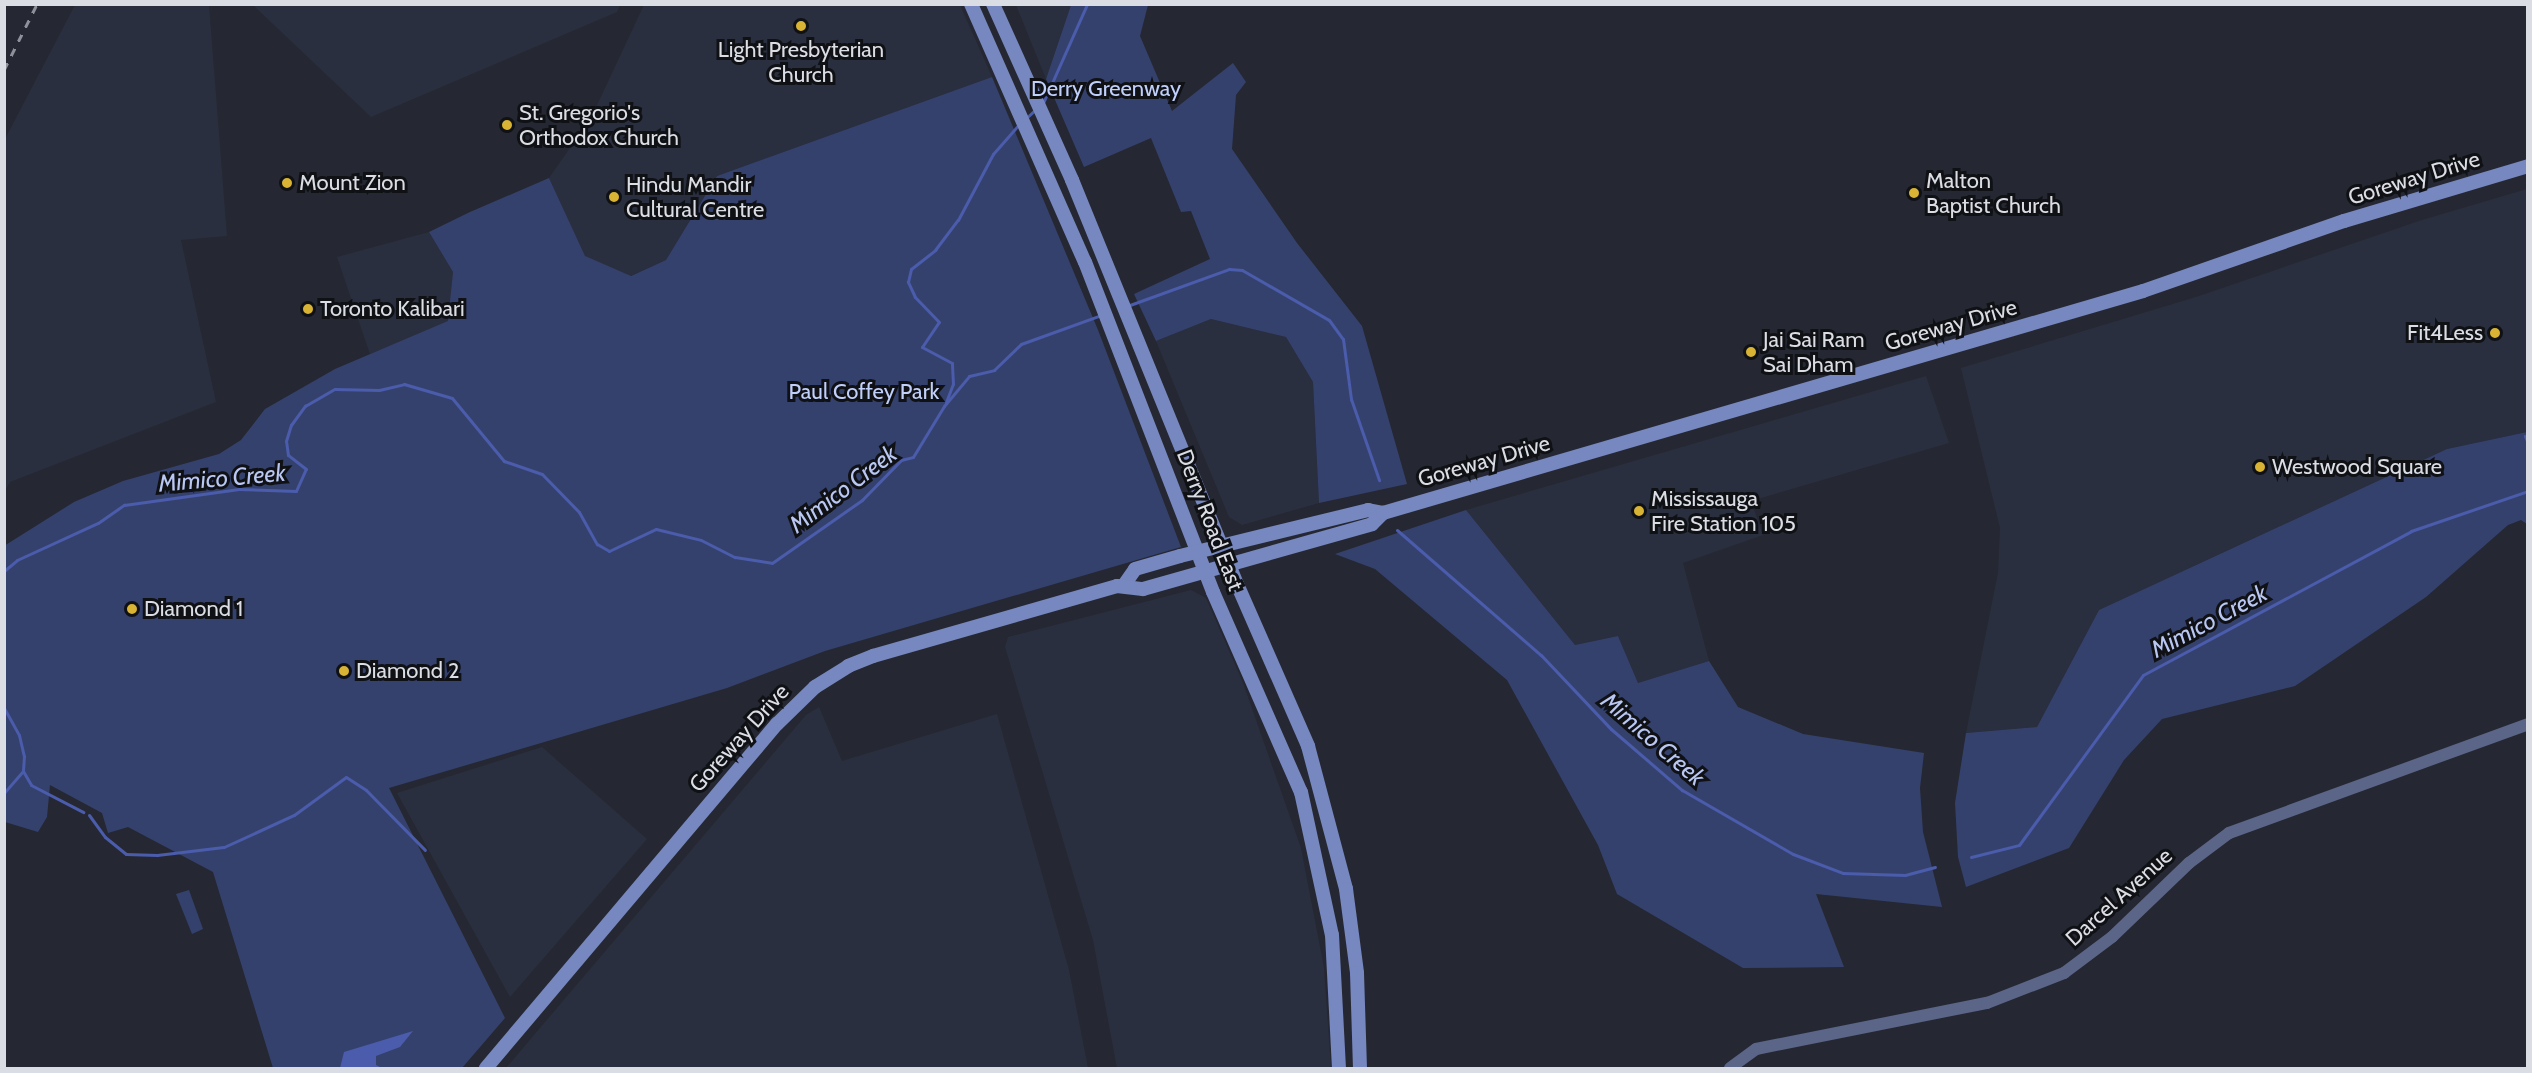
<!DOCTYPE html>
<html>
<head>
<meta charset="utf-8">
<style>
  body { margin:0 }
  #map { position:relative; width:2532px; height:1073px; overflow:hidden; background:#252832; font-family:Cabin,sans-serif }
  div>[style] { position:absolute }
  .built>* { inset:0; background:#2a2f3f }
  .green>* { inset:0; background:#35416d }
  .water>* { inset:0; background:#4a5cab }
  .stream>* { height:3px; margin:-1.5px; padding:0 1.5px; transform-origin:1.5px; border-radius:1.5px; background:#4a5cab }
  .tertiary>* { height:12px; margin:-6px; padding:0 6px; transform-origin:6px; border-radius:6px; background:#5b6588 }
  .secondary>* { height:14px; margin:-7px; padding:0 7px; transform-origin:7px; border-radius:7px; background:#7787bf }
  .rail>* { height:3px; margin-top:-1.5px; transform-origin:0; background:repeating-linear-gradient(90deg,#8f919a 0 8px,transparent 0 16px) }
  .dots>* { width:16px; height:16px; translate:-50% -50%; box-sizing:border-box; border:3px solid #0f1115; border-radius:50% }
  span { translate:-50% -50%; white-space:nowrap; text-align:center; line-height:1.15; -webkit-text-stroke:6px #0f1115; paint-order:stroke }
  .poi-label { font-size:22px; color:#dbdde4 }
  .left { translate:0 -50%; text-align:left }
  .right { translate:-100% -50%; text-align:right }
  .park-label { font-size:22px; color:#c1cffb }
  .street-label { font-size:22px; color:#dbdde4 }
  .water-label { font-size:24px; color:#b9c7f2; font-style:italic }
  .frame { position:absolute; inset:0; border:6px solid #dbdde4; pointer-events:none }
</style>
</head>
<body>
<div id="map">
  <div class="built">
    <i style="clip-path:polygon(75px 5px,209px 5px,227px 236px,181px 240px,216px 402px,10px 482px,5px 491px,5px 139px)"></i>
    <i style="clip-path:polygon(253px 5px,252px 5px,620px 5px,617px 12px,371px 117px)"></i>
    <i style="clip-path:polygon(644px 5px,960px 5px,992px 77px,717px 176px,666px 260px,630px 276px,585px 257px,549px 178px,591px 118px)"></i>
    <i style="clip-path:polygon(1016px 5px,1071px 5px,1046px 79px)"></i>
    <i style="clip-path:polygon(2527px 189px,2527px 432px,2447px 449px,2099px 610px,2037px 727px,1966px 733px,1998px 573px,2000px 528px,1961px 368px,2196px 297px,2422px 220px)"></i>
    <i style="clip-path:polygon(429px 232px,453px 272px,449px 322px,370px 354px,337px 257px)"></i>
    <i style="clip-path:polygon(1211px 319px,1286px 337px,1313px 382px,1319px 503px,1242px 525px,1229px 517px,1156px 341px)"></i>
    <i style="clip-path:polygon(1926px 376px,1949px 443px,1751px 501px,1763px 535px,1683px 563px,1709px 661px,1638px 683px,1618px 636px,1575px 645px,1466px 510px)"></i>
    <i style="clip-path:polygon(1191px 590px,1206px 598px,1243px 683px,1301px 848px,1324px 968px,1331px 1068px,1117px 1068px,1093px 940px,1005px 647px,1008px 637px)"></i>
    <i style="clip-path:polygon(819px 707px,842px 761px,997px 714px,1069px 970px,1088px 1068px,506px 1068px,806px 715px)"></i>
    <i style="clip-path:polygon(542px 747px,647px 839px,510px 997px,397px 793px)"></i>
  </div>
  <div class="green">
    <i style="clip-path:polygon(1071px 5px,1148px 5px,1140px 36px,1172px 111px,1233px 63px,1246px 82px,1236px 95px,1232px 149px,1297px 243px,1362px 326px,1407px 484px,1319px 503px,1313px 382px,1286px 337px,1211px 319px,1156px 341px,1134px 294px,1210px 259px,1191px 211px,1181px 212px,1151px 138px,1084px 167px,1046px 79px)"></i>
    <i style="clip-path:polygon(992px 77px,1098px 330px,1181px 547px,825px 651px,727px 688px,389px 788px,505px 1018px,462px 1068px,273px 1068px,213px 872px,128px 827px,108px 833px,102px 813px,50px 785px,47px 817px,38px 832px,5px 822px,4px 546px,74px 502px,123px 481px,219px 454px,241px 440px,265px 409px,335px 369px,448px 321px,453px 272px,429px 232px,470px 212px,549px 178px,585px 256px,631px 276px,666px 260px,717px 176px)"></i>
    <i style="clip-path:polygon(2527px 432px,2527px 524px,2521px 520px,2508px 525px,2426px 597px,2295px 686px,2162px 719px,2124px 760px,2069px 848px,1966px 887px,1958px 857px,1955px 803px,1966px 733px,2037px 727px,2099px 610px,2447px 449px)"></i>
    <i style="clip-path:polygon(1466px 510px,1575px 645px,1618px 636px,1638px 683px,1709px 661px,1738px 707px,1803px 734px,1924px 753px,1920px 788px,1923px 832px,1942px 907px,1816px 894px,1844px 967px,1743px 968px,1617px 894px,1598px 845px,1507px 680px,1375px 569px,1335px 554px)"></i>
    <i style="clip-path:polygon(189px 890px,203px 929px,192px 934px,176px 894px)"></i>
  </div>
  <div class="water">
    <i style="clip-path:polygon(413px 1031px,400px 1047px,376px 1056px,376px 1065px,382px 1068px,340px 1068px,344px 1052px)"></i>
  </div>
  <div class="stream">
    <i style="left:1043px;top:103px;width:108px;rotate:-66deg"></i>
    <i style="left:1025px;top:119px;width:15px;rotate:-42deg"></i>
    <i style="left:1127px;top:306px;width:109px;rotate:-19.9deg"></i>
    <i style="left:1229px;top:269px;width:13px;rotate:4deg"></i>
    <i style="left:1242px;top:270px;width:100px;rotate:29.9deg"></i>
    <i style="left:1329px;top:320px;width:24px;rotate:54deg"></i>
    <i style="left:1343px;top:339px;width:61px;rotate:82.4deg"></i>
    <i style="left:1351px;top:399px;width:86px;rotate:70.9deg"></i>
    <i style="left:946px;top:402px;width:19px;rotate:-69deg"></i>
    <i style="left:953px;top:384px;width:21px;rotate:-93deg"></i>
    <i style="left:952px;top:363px;width:34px;rotate:-152deg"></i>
    <i style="left:922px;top:347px;width:30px;rotate:-56deg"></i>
    <i style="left:939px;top:322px;width:35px;rotate:-134deg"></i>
    <i style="left:915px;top:297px;width:17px;rotate:-115deg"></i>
    <i style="left:908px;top:282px;width:13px;rotate:-77deg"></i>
    <i style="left:911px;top:269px;width:31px;rotate:-38deg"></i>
    <i style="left:935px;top:250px;width:38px;rotate:-53deg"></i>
    <i style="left:958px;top:220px;width:75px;rotate:-62.1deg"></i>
    <i style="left:993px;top:154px;width:41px;rotate:-48.9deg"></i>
    <i style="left:2525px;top:436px;width:8px;rotate:67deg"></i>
    <i style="left:1397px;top:530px;width:191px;rotate:41deg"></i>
    <i style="left:1541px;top:655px;width:102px;rotate:46.6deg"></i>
    <i style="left:1611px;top:729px;width:94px;rotate:40.7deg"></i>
    <i style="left:1682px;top:790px;width:128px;rotate:30deg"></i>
    <i style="left:1793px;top:854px;width:53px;rotate:20.8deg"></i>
    <i style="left:1843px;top:873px;width:62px;rotate:1.8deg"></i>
    <i style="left:1905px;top:875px;width:31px;rotate:-15deg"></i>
    <i style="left:4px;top:571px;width:17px;rotate:-40deg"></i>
    <i style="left:17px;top:560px;width:89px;rotate:-24.6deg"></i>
    <i style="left:98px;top:523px;width:32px;rotate:-35deg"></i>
    <i style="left:124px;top:505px;width:116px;rotate:-7.9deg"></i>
    <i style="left:239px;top:489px;width:57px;rotate:2deg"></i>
    <i style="left:296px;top:491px;width:24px;rotate:-66deg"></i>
    <i style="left:306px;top:469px;width:23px;rotate:-142deg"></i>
    <i style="left:288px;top:455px;width:14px;rotate:-98deg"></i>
    <i style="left:286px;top:441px;width:17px;rotate:-73deg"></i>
    <i style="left:291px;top:425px;width:24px;rotate:-54deg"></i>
    <i style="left:305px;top:406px;width:34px;rotate:-30deg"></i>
    <i style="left:335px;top:389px;width:44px;rotate:1.3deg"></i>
    <i style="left:379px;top:390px;width:26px;rotate:-13deg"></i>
    <i style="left:404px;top:384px;width:50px;rotate:16.3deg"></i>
    <i style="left:452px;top:398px;width:82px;rotate:50.5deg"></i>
    <i style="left:504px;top:461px;width:40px;rotate:18.9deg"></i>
    <i style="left:542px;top:474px;width:53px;rotate:45.8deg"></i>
    <i style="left:579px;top:512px;width:37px;rotate:61deg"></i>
    <i style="left:597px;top:544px;width:14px;rotate:30deg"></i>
    <i style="left:609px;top:551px;width:52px;rotate:-25.1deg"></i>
    <i style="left:656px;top:529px;width:46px;rotate:13.7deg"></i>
    <i style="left:701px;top:540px;width:38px;rotate:27deg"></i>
    <i style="left:735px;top:557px;width:37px;rotate:9deg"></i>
    <i style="left:772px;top:563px;width:110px;rotate:-35deg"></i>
    <i style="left:862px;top:500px;width:56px;rotate:-45.7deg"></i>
    <i style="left:901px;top:460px;width:12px;rotate:-14deg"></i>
    <i style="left:913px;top:457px;width:60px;rotate:-58.7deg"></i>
    <i style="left:944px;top:406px;width:39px;rotate:-50deg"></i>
    <i style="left:969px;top:376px;width:26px;rotate:-13deg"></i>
    <i style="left:994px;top:370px;width:37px;rotate:-44deg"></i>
    <i style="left:1021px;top:344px;width:85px;rotate:-19.9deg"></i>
    <i style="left:4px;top:708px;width:31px;rotate:61deg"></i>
    <i style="left:19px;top:735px;width:22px;rotate:77deg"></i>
    <i style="left:24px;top:756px;width:15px;rotate:94deg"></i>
    <i style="left:23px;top:771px;width:29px;rotate:131deg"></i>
    <i style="left:23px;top:771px;width:16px;rotate:60deg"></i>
    <i style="left:31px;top:785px;width:59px;rotate:27.4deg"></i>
    <i style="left:89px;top:815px;width:27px;rotate:54deg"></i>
    <i style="left:105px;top:837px;width:27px;rotate:39deg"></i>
    <i style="left:126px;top:854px;width:31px;rotate:2deg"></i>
    <i style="left:157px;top:855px;width:67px;rotate:-6.8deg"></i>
    <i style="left:224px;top:847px;width:77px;rotate:-24.6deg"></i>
    <i style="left:294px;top:815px;width:64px;rotate:-36.2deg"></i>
    <i style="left:346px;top:777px;width:24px;rotate:33deg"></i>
    <i style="left:366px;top:790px;width:84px;rotate:45.5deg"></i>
    <i style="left:1971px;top:857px;width:49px;rotate:-14deg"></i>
    <i style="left:2019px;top:845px;width:210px;rotate:-53.9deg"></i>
    <i style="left:2143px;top:675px;width:304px;rotate:-28.2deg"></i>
    <i style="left:2411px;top:531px;width:124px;rotate:-18.9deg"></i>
  </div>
  <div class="tertiary">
    <i style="left:1730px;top:1068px;width:32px;rotate:-36deg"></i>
    <i style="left:1756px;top:1049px;width:236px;rotate:-11.3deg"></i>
    <i style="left:1987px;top:1003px;width:83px;rotate:-21.3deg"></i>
    <i style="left:2064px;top:973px;width:60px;rotate:-36.9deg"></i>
    <i style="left:2112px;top:937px;width:107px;rotate:-43.9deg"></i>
    <i style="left:2189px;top:863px;width:50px;rotate:-36.9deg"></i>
    <i style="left:2229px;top:833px;width:318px;rotate:-20deg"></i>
  </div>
  <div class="secondary">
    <i style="left:971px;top:4px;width:282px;rotate:66.2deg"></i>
    <i style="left:1085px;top:262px;width:354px;rotate:68.8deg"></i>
    <i style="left:1213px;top:592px;width:219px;rotate:66.3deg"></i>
    <i style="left:1301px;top:792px;width:146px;rotate:77.8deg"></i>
    <i style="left:1332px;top:935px;width:133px;rotate:87deg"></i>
    <i style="left:993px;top:4px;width:193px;rotate:65.8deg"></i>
    <i style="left:1072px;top:180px;width:436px;rotate:67.8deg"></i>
    <i style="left:1237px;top:584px;width:177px;rotate:66.3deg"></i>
    <i style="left:1308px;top:746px;width:148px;rotate:75.1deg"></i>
    <i style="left:1346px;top:889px;width:85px;rotate:82.5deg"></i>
    <i style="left:1357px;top:973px;width:95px;rotate:88.2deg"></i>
    <i style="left:1124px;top:585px;width:19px;rotate:-55deg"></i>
    <i style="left:1135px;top:569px;width:47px;rotate:-16.1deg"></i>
    <i style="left:1180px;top:556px;width:194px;rotate:-13.7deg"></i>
    <i style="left:1368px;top:510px;width:15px;rotate:11deg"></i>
    <i style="left:486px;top:1068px;width:451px;rotate:-49.8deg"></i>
    <i style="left:777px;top:724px;width:53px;rotate:-44.2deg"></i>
    <i style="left:815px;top:687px;width:39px;rotate:-32deg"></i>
    <i style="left:848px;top:666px;width:27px;rotate:-22deg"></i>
    <i style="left:873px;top:656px;width:254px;rotate:-16deg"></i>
    <i style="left:1117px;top:586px;width:26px;rotate:7deg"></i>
    <i style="left:1143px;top:589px;width:238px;rotate:-15.8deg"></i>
    <i style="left:1372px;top:524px;width:16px;rotate:-45deg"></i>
    <i style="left:1383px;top:513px;width:792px;rotate:-16.28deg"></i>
    <i style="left:2143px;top:291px;width:213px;rotate:-19.2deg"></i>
    <i style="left:2344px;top:221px;width:192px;rotate:-16.6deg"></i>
  </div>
  <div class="rail">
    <i style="left:4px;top:70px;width:74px;rotate:-63.4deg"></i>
  </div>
  <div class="dots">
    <i style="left:801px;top:26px;background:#d9b334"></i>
    <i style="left:507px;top:125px;background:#d9b334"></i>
    <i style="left:287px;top:183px;background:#d9b334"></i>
    <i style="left:1914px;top:193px;background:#d9b334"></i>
    <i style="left:614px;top:197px;background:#d9b334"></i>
    <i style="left:308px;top:309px;background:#d9b334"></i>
    <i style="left:2495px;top:333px;background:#d9b334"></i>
    <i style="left:1751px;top:352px;background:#d9b334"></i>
    <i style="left:2260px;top:467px;background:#d9b334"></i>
    <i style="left:1639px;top:511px;background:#d9b334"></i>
    <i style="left:132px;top:609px;background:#d9b334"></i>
    <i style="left:344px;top:671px;background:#d9b334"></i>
  </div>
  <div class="poi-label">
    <span style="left:801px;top:62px">Light Presbyterian<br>Church</span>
    <span class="left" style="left:519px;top:125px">St. Gregorio's<br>Orthodox Church</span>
    <span class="left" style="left:1926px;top:193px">Malton<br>Baptist Church</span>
    <span class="left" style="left:299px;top:183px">Mount Zion</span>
    <span class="left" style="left:626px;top:197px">Hindu Mandir<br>Cultural Centre</span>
    <span class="left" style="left:320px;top:309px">Toronto Kalibari</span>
    <span class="right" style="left:2483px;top:333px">Fit4Less</span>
    <span class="left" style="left:1763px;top:352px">Jai Sai Ram<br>Sai Dham</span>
    <span class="left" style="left:2272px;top:467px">Westwood Square</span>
    <span class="left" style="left:1651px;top:511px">Mississauga<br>Fire Station 105</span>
    <span class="left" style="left:144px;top:609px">Diamond 1</span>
    <span class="left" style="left:356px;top:671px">Diamond 2</span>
  </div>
  <div class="park-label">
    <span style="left:1106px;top:89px">Derry Greenway</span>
    <span style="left:864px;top:392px">Paul Coffey Park</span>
  </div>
  <div class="street-label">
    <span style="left:2414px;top:178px;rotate:-17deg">Goreway Drive</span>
    <span style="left:1951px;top:325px;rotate:-16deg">Goreway Drive</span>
    <span style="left:1484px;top:461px;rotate:-16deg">Goreway Drive</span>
    <span style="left:1210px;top:520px;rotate:69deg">Derry Road East</span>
    <span style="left:739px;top:738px;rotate:-48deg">Goreway Drive</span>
    <span style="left:2119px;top:897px;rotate:-42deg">Darcel Avenue</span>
  </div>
  <div class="water-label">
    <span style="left:222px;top:478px;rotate:-5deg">Mimico Creek</span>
    <span style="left:843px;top:489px;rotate:-37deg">Mimico Creek</span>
    <span style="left:2209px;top:621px;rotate:-28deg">Mimico Creek</span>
    <span style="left:1653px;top:739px;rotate:41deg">Mimico Creek</span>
  </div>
  <div class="frame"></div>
</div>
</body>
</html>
